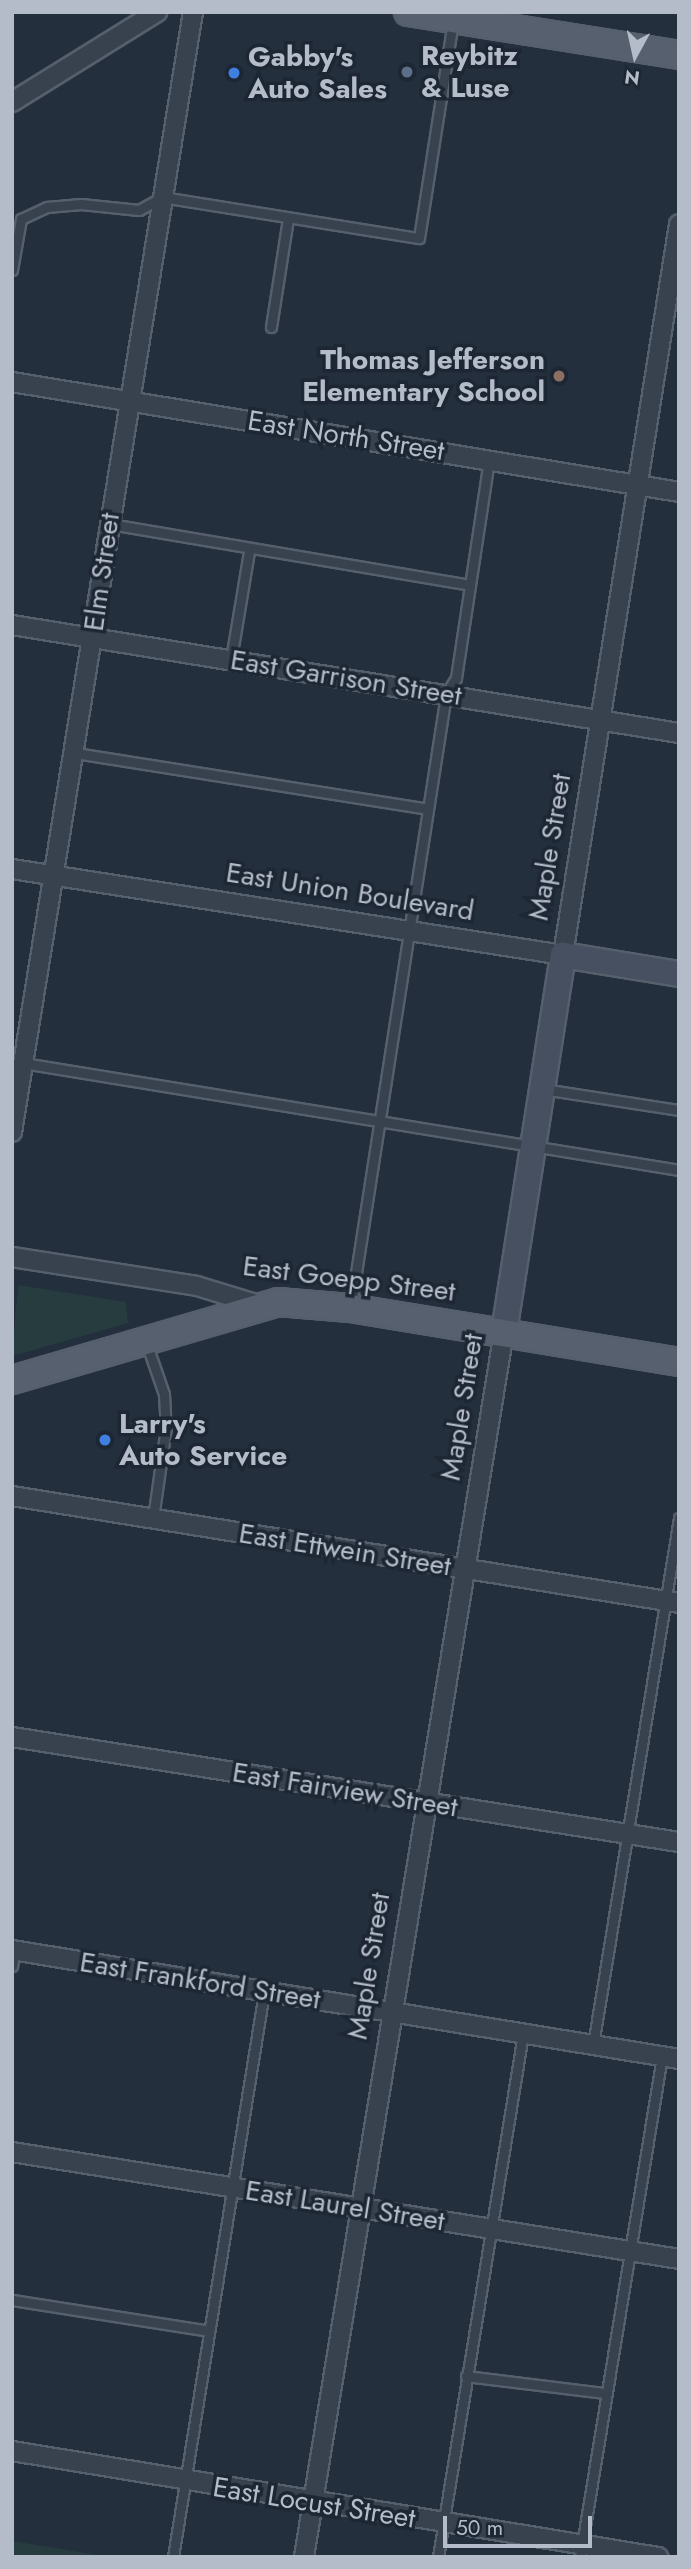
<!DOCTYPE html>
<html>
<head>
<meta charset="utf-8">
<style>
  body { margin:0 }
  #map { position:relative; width:691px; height:2569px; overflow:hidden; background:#242f3e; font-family:Jost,sans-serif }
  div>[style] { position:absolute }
  .green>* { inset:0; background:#263c3f }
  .roads { filter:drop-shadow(2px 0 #565f6c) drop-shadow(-2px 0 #565f6c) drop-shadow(0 2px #565f6c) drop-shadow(0 -2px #565f6c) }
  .lane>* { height:9px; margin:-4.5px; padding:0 4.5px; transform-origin:4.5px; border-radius:4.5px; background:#38414e }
  .street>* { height:18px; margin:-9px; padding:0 9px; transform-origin:9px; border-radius:9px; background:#38414e }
  .secondary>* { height:24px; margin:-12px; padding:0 12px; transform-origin:12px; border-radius:12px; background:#465061 }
  .primary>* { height:26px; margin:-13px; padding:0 13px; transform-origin:13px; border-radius:13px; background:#56606e }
  .dots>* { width:19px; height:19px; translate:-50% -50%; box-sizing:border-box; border:4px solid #1d2633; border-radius:50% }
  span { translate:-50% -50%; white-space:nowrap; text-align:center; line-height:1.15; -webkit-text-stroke:7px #1d2633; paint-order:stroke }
  .poi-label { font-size:28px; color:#b4bcc9; font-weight:700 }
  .left { translate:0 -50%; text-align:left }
  .right { translate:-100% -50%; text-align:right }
  .street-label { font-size:28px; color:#b4bcc9 }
  .frame { position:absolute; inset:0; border:14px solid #b4bcc9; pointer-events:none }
  .north { position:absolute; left:600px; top:21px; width:70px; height:70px; -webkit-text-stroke:5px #1d2633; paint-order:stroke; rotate:188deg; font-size:19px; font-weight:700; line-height:28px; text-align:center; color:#b4bcc9 }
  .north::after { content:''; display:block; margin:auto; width:24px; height:32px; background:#b4bcc9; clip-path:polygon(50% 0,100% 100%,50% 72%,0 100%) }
  .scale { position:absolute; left:443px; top:2516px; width:149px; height:32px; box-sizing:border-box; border:4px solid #b4bcc9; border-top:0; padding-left:9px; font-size:21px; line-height:24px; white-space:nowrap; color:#b4bcc9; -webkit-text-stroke:5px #1d2633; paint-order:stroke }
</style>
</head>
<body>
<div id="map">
  <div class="green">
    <i style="clip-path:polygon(18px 1285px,126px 1302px,128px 1323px,12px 1356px)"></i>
    <i style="clip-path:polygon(12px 2541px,110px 2557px,12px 2557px)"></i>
  </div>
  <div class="roads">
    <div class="lane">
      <i style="left:12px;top:270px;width:52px;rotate:-80deg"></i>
      <i style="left:21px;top:219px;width:29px;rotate:-25deg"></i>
      <i style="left:47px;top:207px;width:34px;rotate:-5deg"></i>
      <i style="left:81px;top:204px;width:58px;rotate:5.9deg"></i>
      <i style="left:139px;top:210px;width:26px;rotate:-29deg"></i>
      <i style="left:162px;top:197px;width:260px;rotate:9.1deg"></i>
      <i style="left:419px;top:238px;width:219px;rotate:-81.1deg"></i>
      <i style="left:271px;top:327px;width:110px;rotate:-81.1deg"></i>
      <i style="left:110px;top:524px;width:365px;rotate:9.6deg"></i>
      <i style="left:231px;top:659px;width:109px;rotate:-80.5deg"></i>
      <i style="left:75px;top:753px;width:357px;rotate:9deg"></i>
      <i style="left:23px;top:1063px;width:665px;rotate:9.26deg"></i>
      <i style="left:543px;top:1089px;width:138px;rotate:8.8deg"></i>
      <i style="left:351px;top:1305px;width:618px;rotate:-81.16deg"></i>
      <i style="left:446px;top:694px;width:19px;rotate:-58deg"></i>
      <i style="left:456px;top:678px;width:219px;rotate:-81.4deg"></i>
      <i style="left:147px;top:1345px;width:52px;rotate:70.9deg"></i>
      <i style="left:164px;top:1394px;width:33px;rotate:87deg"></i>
      <i style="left:166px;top:1427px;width:92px;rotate:98.1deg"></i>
      <i style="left:12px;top:1966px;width:15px;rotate:-79deg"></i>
      <i style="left:593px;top:2045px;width:534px;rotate:-80.73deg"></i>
      <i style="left:12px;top:2300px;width:199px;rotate:8.9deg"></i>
      <i style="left:466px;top:2376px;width:140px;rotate:7deg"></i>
      <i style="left:173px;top:2557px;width:572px;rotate:-80.85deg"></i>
      <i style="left:438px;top:2557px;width:530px;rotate:-80.77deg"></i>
      <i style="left:580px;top:2557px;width:508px;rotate:-80.7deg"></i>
    </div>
    <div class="street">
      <i style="left:12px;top:102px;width:171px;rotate:-31.8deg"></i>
      <i style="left:12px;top:382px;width:676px;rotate:9.36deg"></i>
      <i style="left:12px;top:625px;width:676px;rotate:9.2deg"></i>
      <i style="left:12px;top:869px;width:558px;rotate:8.87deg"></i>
      <i style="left:563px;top:955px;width:740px;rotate:-80.98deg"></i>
      <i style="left:12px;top:1132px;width:1135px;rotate:-80.82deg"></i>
      <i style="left:12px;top:1257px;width:187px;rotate:8.9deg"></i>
      <i style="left:197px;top:1286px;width:65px;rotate:17deg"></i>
      <i style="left:12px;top:1496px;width:676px;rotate:9.11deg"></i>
      <i style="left:12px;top:1737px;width:675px;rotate:8.95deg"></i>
      <i style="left:12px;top:1950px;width:676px;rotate:9.28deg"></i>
      <i style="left:12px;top:2152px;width:676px;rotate:9.11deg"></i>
      <i style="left:12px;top:2451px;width:655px;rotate:9.32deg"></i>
      <i style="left:304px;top:2557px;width:1241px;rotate:-80.73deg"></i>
    </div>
    <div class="secondary">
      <i style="left:504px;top:1332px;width:382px;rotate:-81.1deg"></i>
      <i style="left:563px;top:955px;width:118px;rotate:9.3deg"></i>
    </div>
    <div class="primary">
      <i style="left:408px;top:12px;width:274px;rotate:9deg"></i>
      <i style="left:12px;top:1380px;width:277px;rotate:-16.3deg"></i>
      <i style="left:278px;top:1302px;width:72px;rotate:4.8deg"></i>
      <i style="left:350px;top:1308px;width:333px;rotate:9.3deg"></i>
    </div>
  </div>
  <div class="dots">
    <i style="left:407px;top:72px;background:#5c6f8a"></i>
    <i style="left:234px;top:73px;background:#3f7fe0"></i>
    <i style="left:559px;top:376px;background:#8d6e63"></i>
    <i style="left:105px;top:1440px;background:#3f7fe0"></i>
  </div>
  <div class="poi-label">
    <span class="left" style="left:421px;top:72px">Reybitz<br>&amp; Luse</span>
    <span class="left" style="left:248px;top:73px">Gabby's<br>Auto Sales</span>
    <span class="right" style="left:545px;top:376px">Thomas Jefferson<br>Elementary School</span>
    <span class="left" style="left:119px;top:1440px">Larry's<br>Auto Service</span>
  </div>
  <div class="street-label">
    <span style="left:346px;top:436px;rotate:9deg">East North Street</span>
    <span style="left:102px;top:572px;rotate:-82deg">Elm Street</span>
    <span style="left:346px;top:678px;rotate:9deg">East Garrison Street</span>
    <span style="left:550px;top:847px;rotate:-81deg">Maple Street</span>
    <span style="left:350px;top:892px;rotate:9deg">East Union Boulevard</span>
    <span style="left:349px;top:1279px;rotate:7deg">East Goepp Street</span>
    <span style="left:462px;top:1407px;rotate:-81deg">Maple Street</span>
    <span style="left:345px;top:1550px;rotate:9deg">East Ettwein Street</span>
    <span style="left:345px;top:1790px;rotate:9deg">East Fairview Street</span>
    <span style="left:369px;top:1966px;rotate:-81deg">Maple Street</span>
    <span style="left:200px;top:1981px;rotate:9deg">East Frankford Street</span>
    <span style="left:345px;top:2206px;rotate:9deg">East Laurel Street</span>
    <span style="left:314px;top:2503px;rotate:9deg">East Locust Street</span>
  </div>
  <div class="frame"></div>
  <div class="north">N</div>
  <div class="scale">50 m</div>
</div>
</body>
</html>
